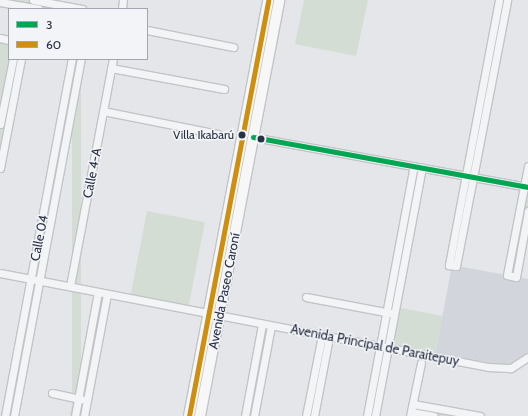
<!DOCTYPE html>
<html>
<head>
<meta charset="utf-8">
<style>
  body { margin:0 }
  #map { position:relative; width:528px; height:416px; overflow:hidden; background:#e4e6e9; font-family:Cabin,sans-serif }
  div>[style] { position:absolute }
  .built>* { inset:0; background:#d2d5dc }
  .green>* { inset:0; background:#d4ddd4; transform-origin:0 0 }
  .roads { filter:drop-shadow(1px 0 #c2c4c7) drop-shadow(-1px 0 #c2c4c7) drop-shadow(0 1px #c2c4c7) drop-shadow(0 -1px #c2c4c7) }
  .street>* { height:7px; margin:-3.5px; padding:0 3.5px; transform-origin:3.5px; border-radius:3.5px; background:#f3f4f6 }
  .secondary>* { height:10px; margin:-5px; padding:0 5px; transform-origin:5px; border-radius:5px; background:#f7f7f7 }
  .bus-1>* { height:5px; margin:-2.5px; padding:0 2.5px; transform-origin:2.5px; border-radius:2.5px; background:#00a651 }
  .bus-2>* { height:5px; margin:-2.5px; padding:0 2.5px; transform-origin:2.5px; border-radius:2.5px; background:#ce8f0e }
  .dots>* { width:11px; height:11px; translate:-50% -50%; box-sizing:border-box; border:2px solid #f2f4f8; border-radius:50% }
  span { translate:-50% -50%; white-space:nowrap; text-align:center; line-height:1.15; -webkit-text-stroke:3px #f2f4f8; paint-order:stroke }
  .bus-label { font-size:12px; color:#293244 }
  .right { translate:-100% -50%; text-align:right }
  .street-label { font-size:13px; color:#293244 }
  .legend { position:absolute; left:8px; top:8px; width:140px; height:52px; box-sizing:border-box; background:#f2f4f8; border:1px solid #a2a6b0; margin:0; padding:5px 7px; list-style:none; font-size:12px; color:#293244 }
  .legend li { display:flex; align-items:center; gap:8px; height:20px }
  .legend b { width:20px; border:1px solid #a2a6b0 }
</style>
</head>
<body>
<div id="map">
  <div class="built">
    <i style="clip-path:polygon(452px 265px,528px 279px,528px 357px,511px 368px,435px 356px)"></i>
  </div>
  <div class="green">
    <i style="clip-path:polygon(0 0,33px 0,82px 9px,38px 9px)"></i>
    <i style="clip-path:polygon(304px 0,368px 0,356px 56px,295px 44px)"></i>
    <i style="clip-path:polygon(0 38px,9px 40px,9px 59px,21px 59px,0 168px)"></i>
    <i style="left:72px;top:59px;width:9px;height:363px"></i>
    <i style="clip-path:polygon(414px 166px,422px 167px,396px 307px,443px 316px,435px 356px,388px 348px,375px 416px,367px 416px)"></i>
    <i style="clip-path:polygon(528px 166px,528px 211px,516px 277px,507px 275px)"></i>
    <i style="left:147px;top:211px;width:59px;height:89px;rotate:11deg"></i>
    <i style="left:98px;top:292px;width:9px;height:126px;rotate:13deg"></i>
    <i style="left:262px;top:324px;width:9px;height:94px;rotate:13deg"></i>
    <i style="clip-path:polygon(413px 404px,480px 416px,434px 416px,411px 412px)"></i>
  </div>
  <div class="roads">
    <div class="street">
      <i style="left:33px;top:0;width:50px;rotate:10.4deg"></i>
      <i style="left:499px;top:0;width:270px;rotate:100.7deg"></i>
      <i style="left:449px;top:265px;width:7px;rotate:8deg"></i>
      <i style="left:456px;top:266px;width:271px;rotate:-79.1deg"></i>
      <i style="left:0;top:2px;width:39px;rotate:10deg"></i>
      <i style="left:122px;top:9px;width:9px;rotate:-84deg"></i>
      <i style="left:147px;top:30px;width:88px;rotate:11.2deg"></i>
      <i style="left:0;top:38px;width:9px;rotate:13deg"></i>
      <i style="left:111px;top:68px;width:115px;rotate:10.5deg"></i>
      <i style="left:103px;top:111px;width:117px;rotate:11.3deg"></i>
      <i style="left:0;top:124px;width:66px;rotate:-78.7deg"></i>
      <i style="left:253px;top:137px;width:280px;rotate:10.3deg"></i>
      <i style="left:528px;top:166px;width:111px;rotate:100.9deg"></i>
      <i style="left:507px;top:275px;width:9px;rotate:13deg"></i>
      <i style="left:516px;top:277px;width:67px;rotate:-79.7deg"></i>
      <i style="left:0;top:168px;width:111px;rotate:-79.1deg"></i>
      <i style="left:0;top:273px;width:498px;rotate:10.9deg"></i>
      <i style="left:489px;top:367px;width:22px;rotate:3deg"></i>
      <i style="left:511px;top:368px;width:20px;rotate:-33deg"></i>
      <i style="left:70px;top:286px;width:231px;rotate:-79.3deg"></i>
      <i style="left:306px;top:297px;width:86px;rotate:10.7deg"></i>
      <i style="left:52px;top:393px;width:30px;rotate:12deg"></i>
      <i style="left:413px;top:404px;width:68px;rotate:10.2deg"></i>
      <i style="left:411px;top:412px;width:23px;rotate:10deg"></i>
      <i style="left:5px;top:416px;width:363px;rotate:-79.4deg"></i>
      <i style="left:14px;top:416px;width:363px;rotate:-79.4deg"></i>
      <i style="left:75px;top:416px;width:126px;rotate:-79.5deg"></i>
      <i style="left:84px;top:416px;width:124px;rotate:-79.3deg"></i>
      <i style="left:245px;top:416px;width:94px;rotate:-79.5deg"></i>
      <i style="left:254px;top:416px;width:92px;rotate:-79.3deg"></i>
      <i style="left:306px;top:416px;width:83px;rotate:-78.8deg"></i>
      <i style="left:314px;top:416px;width:80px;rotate:-79.2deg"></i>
      <i style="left:367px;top:416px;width:254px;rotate:-79.4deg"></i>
      <i style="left:375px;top:416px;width:253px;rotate:-79.3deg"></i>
      <i style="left:410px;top:416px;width:54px;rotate:-78.3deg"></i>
    </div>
    <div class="secondary">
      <i style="left:189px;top:416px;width:423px;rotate:-79.2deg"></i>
      <i style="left:200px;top:416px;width:423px;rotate:-79.2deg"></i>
    </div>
  </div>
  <div class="bus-1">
    <i style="left:253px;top:137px;width:280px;rotate:10.3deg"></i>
  </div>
  <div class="bus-2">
    <i style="left:189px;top:416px;width:423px;rotate:-79.2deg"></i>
  </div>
  <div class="dots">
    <i style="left:242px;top:135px;background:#293244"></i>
    <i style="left:261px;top:139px;background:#293244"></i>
  </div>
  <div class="bus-label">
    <span class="right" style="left:234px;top:135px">Villa Ikabarú</span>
  </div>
  <div class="street-label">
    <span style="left:92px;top:173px;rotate:-79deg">Calle 4-A</span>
    <span style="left:39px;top:238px;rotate:-79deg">Calle 04</span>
    <span style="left:224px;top:291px;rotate:-79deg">Avenida Paseo Caroní</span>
    <span style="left:375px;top:345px;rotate:11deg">Avenida Principal de Paraitepuy</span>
  </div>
  <ul class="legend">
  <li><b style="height:5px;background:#00a651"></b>3</li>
  <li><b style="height:5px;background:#ce8f0e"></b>60</li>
  </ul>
</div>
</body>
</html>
